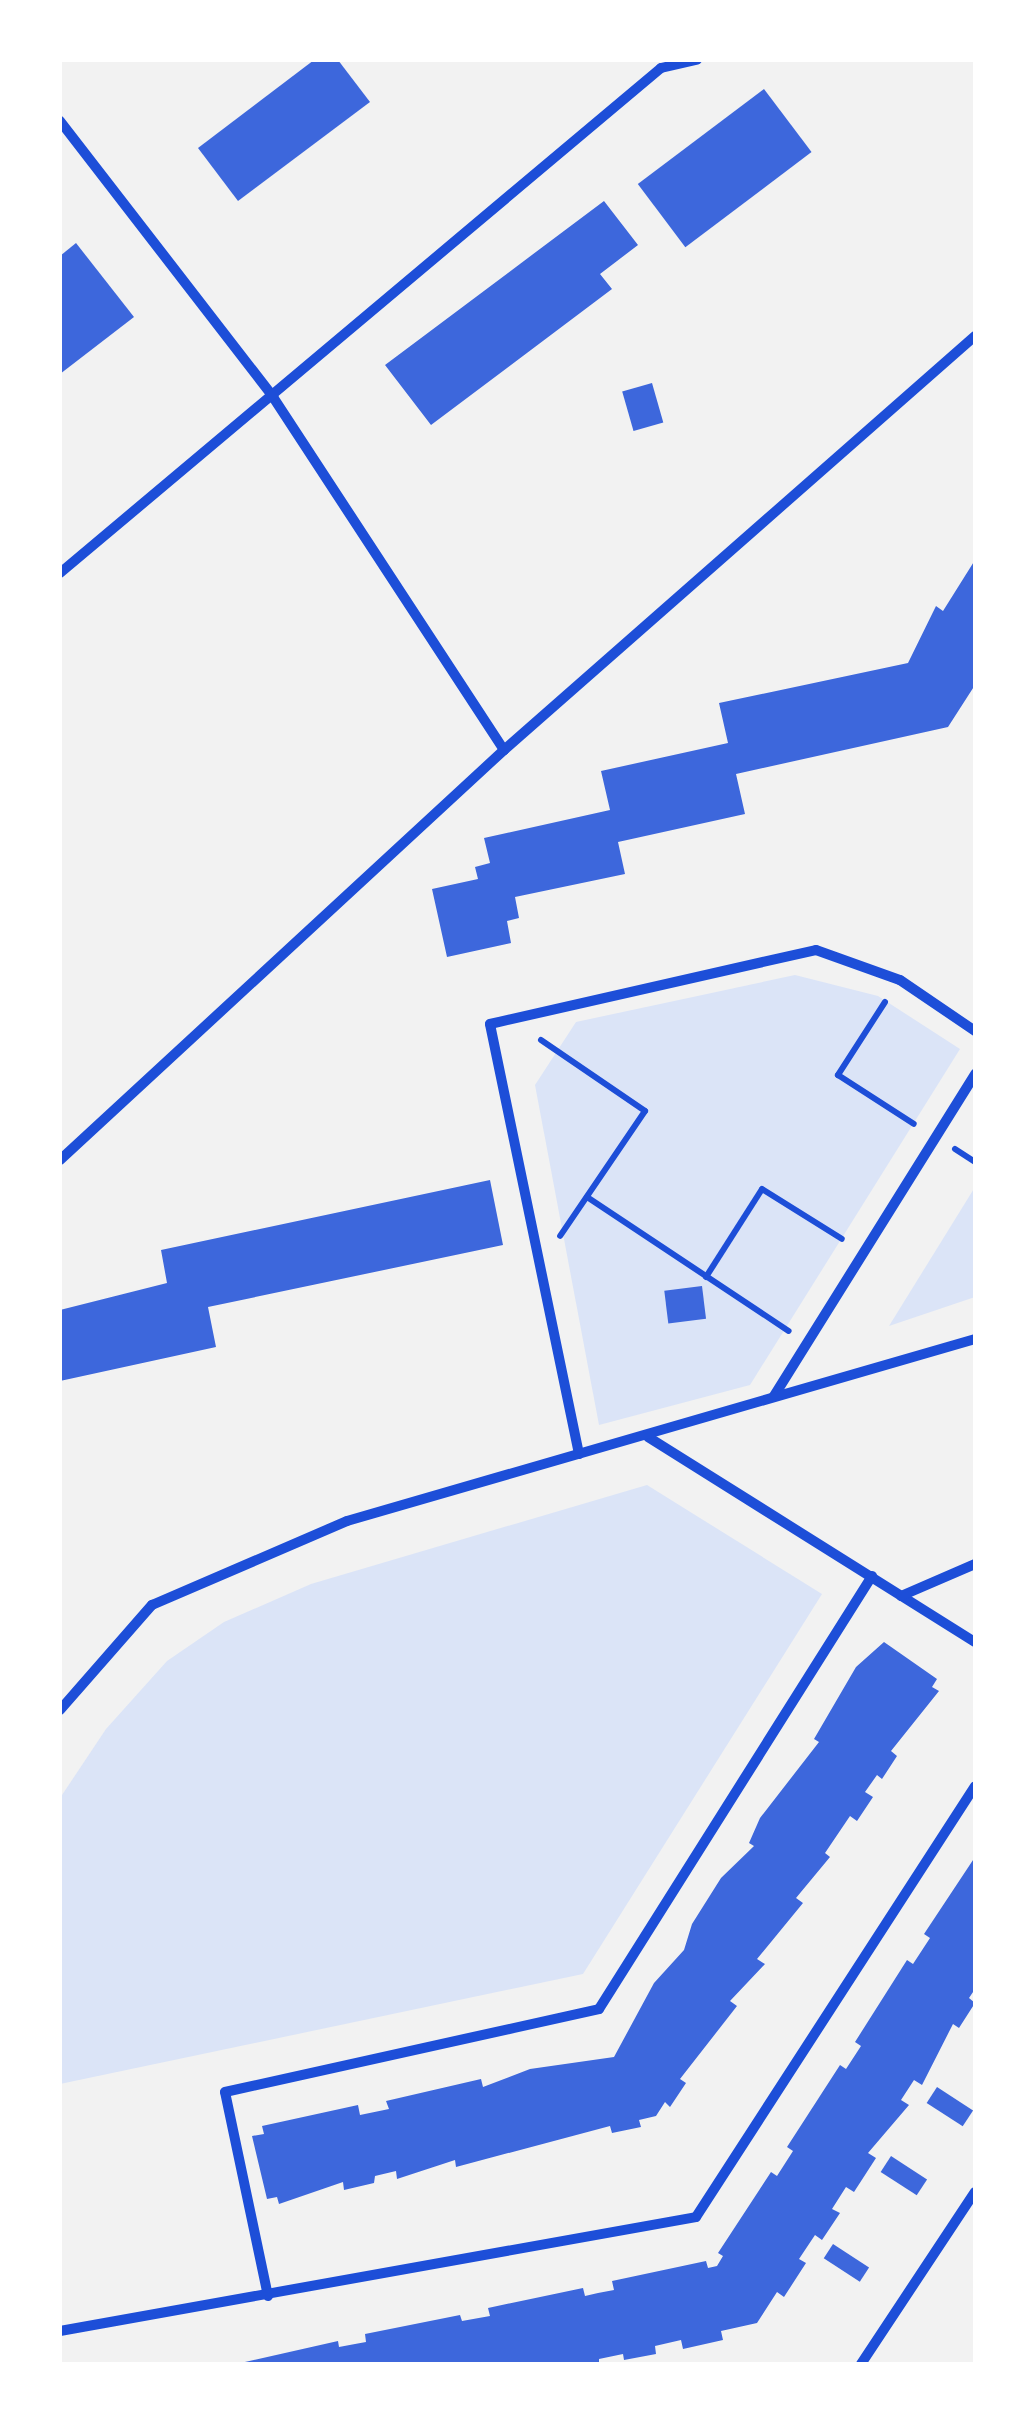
<!DOCTYPE html>
<html>
<head>
<meta charset="utf-8">
<style>
  body { margin:0 }
  #map { position:relative; width:1035px; height:2424px; overflow:hidden; background:#f2f2f2; font-family:Lato,sans-serif }
  div>[style] { position:absolute }
  .green>* { inset:0; background:#dbe4f7 }
  .building>* { inset:0; background:#3d67dc; transform-origin:0 0 }
  .path>* { height:6px; margin:-3px; padding:0 3px; transform-origin:3px; border-radius:3px; background:#1d4ed8 }
  .minor>* { height:10px; margin:-5px; padding:0 5px; transform-origin:5px; border-radius:5px; background:#1d4ed8 }
  span { translate:-50% -50%; white-space:nowrap; text-align:center; line-height:1.15; -webkit-text-stroke:8px #fff; paint-order:stroke }
  .frame { position:absolute; inset:0; border:62px solid #fff; pointer-events:none }
</style>
</head>
<body>
<div id="map">
  <div class="green">
    <i style="clip-path:polygon(795px 975px,878px 996px,960px 1049px,750px 1385px,599px 1425px,535px 1085px,576px 1022px)"></i>
    <i style="clip-path:polygon(975px 1187px,975px 1297px,889px 1326px)"></i>
    <i style="clip-path:polygon(647px 1485px,822px 1594px,583px 1974px,60px 2084px,60px 1798px,106px 1729px,167px 1661px,224px 1622px,311px 1584px)"></i>
  </div>
  <div class="building">
    <i style="clip-path:polygon(314px 60px,338px 60px,370px 102px,238px 201px,198px 148px)"></i>
    <i style="left:764px;top:89px;width:79px;height:158px;rotate:53deg"></i>
    <i style="clip-path:polygon(604px 201px,638px 245px,600px 274px,612px 289px,431px 425px,385px 365px)"></i>
    <i style="clip-path:polygon(76px 243px,134px 317px,60px 374px,60px 256px)"></i>
    <i style="left:652px;top:383px;width:41px;height:31px;rotate:74deg"></i>
    <i style="clip-path:polygon(975px 560px,975px 685px,948px 727px,736px 774px,745px 814px,618px 842px,625px 874px,515px 897px,519px 918px,507px 921px,511px 943px,447px 957px,432px 889px,478px 879px,475px 867px,490px 863px,484px 838px,610px 810px,601px 771px,728px 743px,719px 703px,908px 663px,936px 606px,943px 611px)"></i>
    <i style="clip-path:polygon(490px 1180px,503px 1245px,208px 1307px,216px 1347px,60px 1381px,60px 1310px,167px 1283px,161px 1250px)"></i>
    <i style="left:702px;top:1286px;width:33px;height:38px;rotate:83deg"></i>
    <i style="clip-path:polygon(884px 1642px,937px 1679px,932px 1687px,939px 1691px,891px 1751px,897px 1756px,882px 1779px,877px 1775px,865px 1792px,873px 1797px,857px 1821px,850px 1816px,825px 1853px,830px 1857px,796px 1898px,803px 1903px,757px 1959px,765px 1964px,730px 2001px,737px 2006px,680px 2079px,686px 2083px,670px 2107px,665px 2102px,656px 2116px,639px 2120px,641px 2127px,612px 2133px,610px 2126px,456px 2167px,455px 2160px,397px 2179px,396px 2171px,375px 2176px,374px 2183px,344px 2190px,343px 2182px,279px 2204px,277px 2197px,267px 2199px,252px 2136px,264px 2134px,262px 2126px,358px 2105px,360px 2115px,389px 2109px,386px 2101px,481px 2079px,483px 2087px,530px 2069px,614px 2057px,654px 1983px,684px 1950px,692px 1924px,721px 1878px,754px 1846px,749px 1843px,760px 1818px,819px 1742px,814px 1739px,856px 1667px)"></i>
    <i style="clip-path:polygon(975px 1857px,975px 1989px,969px 1998px,975px 2003px,959px 2028px,953px 2024px,922px 2085px,914px 2080px,901px 2100px,909px 2105px,868px 2153px,876px 2158px,854px 2192px,846px 2187px,832px 2209px,840px 2213px,822px 2240px,815px 2235px,799px 2259px,806px 2263px,784px 2297px,777px 2292px,757px 2323px,721px 2331px,723px 2340px,683px 2349px,681px 2340px,655px 2346px,656px 2354px,624px 2360px,623px 2354px,599px 2359px,599px 2364px,236px 2364px,338px 2341px,339px 2347px,355px 2344px,366px 2342px,365px 2334px,460px 2315px,462px 2321px,490px 2316px,488px 2308px,583px 2288px,585px 2296px,598px 2293px,614px 2290px,612px 2281px,706px 2261px,708px 2268px,717px 2266px,723px 2256px,718px 2253px,771px 2172px,777px 2176px,793px 2151px,787px 2147px,840px 2065px,846px 2069px,861px 2046px,855px 2042px,907px 1960px,913px 1964px,930px 1938px,924px 1934px)"></i>
    <i style="left:937px;top:2087px;width:43px;height:19px;rotate:33deg"></i>
    <i style="left:891px;top:2156px;width:43px;height:19px;rotate:33deg"></i>
    <i style="left:833px;top:2244px;width:43px;height:17px;rotate:33deg"></i>
  </div>
  <div class="path">
    <i style="left:885px;top:1002px;width:87px;rotate:122.8deg"></i>
    <i style="left:838px;top:1075px;width:90px;rotate:32.8deg"></i>
    <i style="left:541px;top:1040px;width:126px;rotate:34.3deg"></i>
    <i style="left:645px;top:1111px;width:151px;rotate:124.2deg"></i>
    <i style="left:955px;top:1149px;width:24px;rotate:33deg"></i>
    <i style="left:587px;top:1197px;width:242px;rotate:33.6deg"></i>
    <i style="left:706px;top:1277px;width:104px;rotate:-57.5deg"></i>
    <i style="left:762px;top:1189px;width:94px;rotate:32deg"></i>
  </div>
  <div class="minor">
    <i style="left:60px;top:121px;width:349px;rotate:52.3deg"></i>
    <i style="left:273px;top:397px;width:422px;rotate:56.8deg"></i>
    <i style="left:60px;top:573px;width:785px;rotate:-40.04deg"></i>
    <i style="left:661px;top:68px;width:37px;rotate:-13deg"></i>
    <i style="left:60px;top:1160px;width:604px;rotate:-42.72deg"></i>
    <i style="left:504px;top:750px;width:627px;rotate:-41.31deg"></i>
    <i style="left:774px;top:1396px;width:380px;rotate:-58deg"></i>
    <i style="left:648px;top:1437px;width:386px;rotate:32.1deg"></i>
    <i style="left:579px;top:1454px;width:439px;rotate:-101.7deg"></i>
    <i style="left:490px;top:1024px;width:334px;rotate:-12.8deg"></i>
    <i style="left:816px;top:950px;width:89px;rotate:19.7deg"></i>
    <i style="left:900px;top:980px;width:91px;rotate:34.2deg"></i>
    <i style="left:901px;top:1596px;width:81px;rotate:-23.4deg"></i>
    <i style="left:60px;top:1710px;width:140px;rotate:-48.8deg"></i>
    <i style="left:152px;top:1605px;width:212px;rotate:-23.3deg"></i>
    <i style="left:347px;top:1521px;width:654px;rotate:-16.16deg"></i>
    <i style="left:268px;top:2296px;width:208px;rotate:-101.9deg"></i>
    <i style="left:225px;top:2092px;width:383px;rotate:-12.5deg"></i>
    <i style="left:599px;top:2009px;width:512px;rotate:-57.77deg"></i>
    <i style="left:60px;top:2331px;width:646px;rotate:-10.16deg"></i>
    <i style="left:696px;top:2217px;width:513px;rotate:-57.08deg"></i>
    <i style="left:861px;top:2364px;width:206px;rotate:-56.5deg"></i>
  </div>
  <div class="frame"></div>
</div>
</body>
</html>
